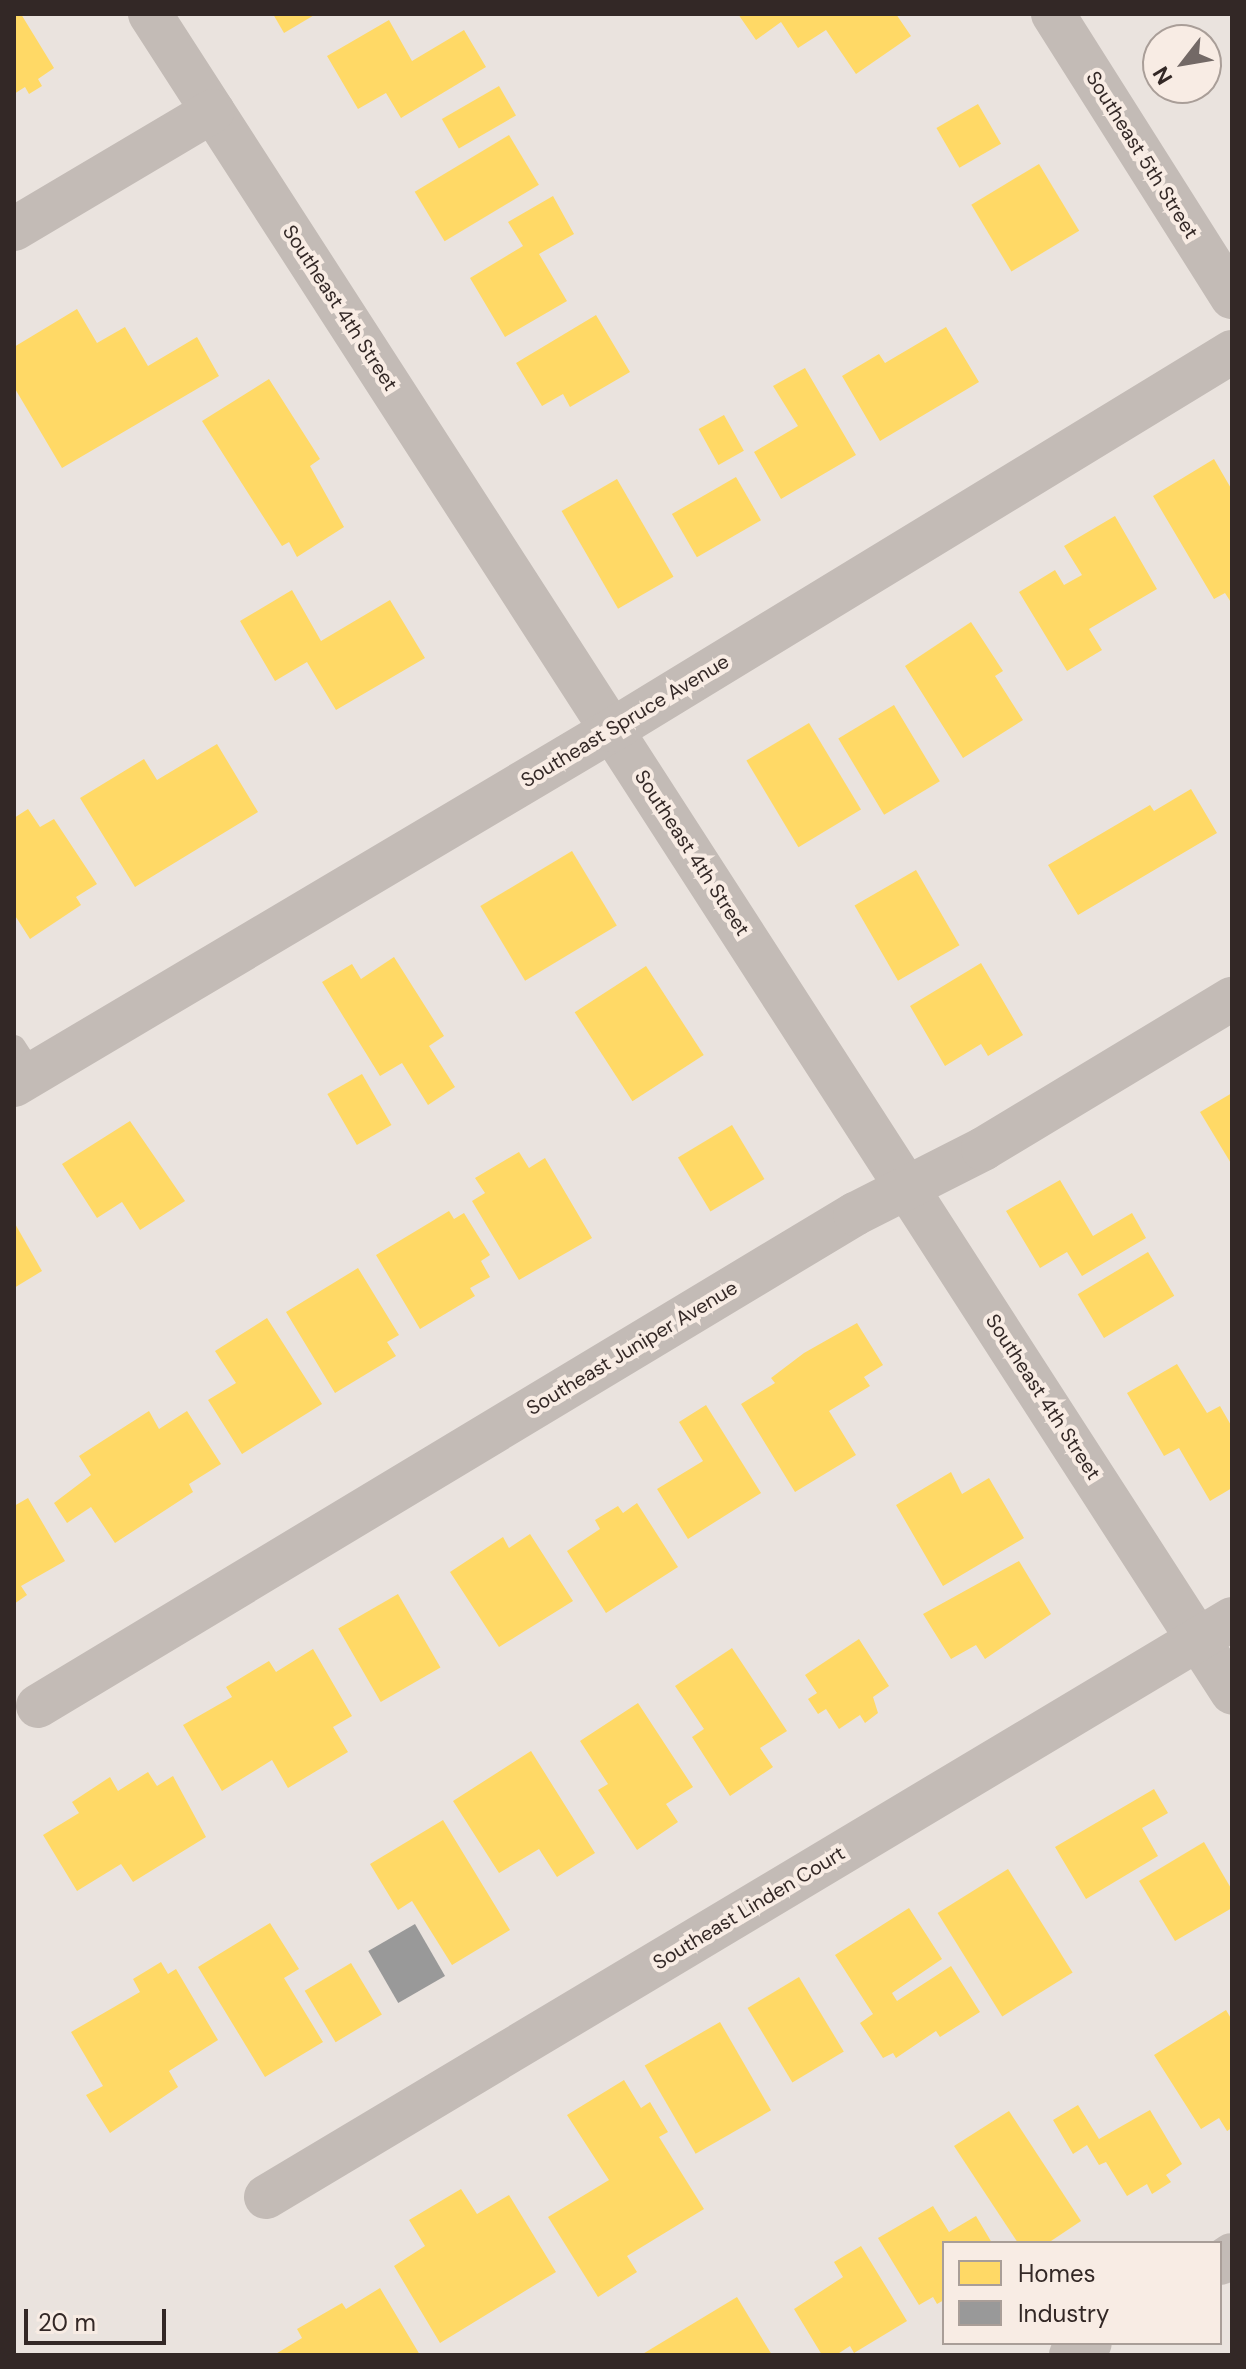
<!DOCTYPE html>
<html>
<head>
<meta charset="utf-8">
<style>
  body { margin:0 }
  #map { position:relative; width:1246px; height:2369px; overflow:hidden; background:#eae3de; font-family:"DM Sans",sans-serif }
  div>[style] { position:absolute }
  .homes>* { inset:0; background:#ffd966; transform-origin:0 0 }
  .industry>* { inset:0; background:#999; transform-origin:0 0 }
  .lane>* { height:24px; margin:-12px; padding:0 12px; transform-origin:12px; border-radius:12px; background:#c3bbb6 }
  .street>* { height:44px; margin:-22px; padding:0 22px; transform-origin:22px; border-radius:22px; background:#c3bbb6 }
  span { translate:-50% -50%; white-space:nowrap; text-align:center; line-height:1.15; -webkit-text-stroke:8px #f8ece4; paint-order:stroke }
  .street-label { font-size:20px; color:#332826 }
  .frame { position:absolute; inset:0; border:16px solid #332826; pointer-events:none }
  .legend { position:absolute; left:942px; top:2241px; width:280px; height:104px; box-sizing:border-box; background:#f8ece4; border:2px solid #a99e98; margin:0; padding:10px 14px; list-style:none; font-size:24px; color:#332826 }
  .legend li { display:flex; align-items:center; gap:16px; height:40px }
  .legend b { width:40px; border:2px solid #a99e98 }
  .north { position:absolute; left:1142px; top:24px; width:80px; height:80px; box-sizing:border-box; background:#f8ece4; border:2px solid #a99e98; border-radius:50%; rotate:239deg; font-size:22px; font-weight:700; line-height:32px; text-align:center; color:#332826 }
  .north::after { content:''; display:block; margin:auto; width:28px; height:36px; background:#736966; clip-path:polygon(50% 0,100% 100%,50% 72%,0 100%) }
  .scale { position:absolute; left:24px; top:2309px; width:142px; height:36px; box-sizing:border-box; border:4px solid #332826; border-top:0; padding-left:10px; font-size:24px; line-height:28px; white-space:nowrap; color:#332826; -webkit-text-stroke:6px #f8ece4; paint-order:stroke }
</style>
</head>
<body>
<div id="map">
  <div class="homes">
    <i style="clip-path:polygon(14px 14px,21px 14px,54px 68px,38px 79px,42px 86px,29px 94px,25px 87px,14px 94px)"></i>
    <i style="clip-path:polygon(273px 14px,316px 14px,284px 33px)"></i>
    <i style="clip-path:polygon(738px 14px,896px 14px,911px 36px,856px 74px,826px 30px,798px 48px,781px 22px,756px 40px)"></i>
    <i style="clip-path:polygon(389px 20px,412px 61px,464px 30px,486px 67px,401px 118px,386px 93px,358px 109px,327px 56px)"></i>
    <i style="left:499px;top:86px;width:34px;height:66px;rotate:60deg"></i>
    <i style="left:978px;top:104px;width:46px;height:48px;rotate:60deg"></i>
    <i style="left:509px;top:135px;width:58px;height:110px;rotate:59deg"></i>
    <i style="left:1039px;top:164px;width:78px;height:79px;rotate:59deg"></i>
    <i style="clip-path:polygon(553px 196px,574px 234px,539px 254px,567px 301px,505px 337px,470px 278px,523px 246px,508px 222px)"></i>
    <i style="clip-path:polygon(77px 309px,97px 343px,125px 327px,148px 366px,197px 337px,219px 376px,62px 468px,14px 387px,14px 347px)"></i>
    <i style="clip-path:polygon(596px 315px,630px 372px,570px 407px,563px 394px,542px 406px,516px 363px)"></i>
    <i style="clip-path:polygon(946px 327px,979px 382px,880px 441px,842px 376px,879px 354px,885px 363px)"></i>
    <i style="clip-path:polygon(805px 368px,856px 455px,781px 499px,754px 452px,798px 426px,773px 386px)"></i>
    <i style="clip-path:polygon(269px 379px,320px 459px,310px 466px,344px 527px,297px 557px,289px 542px,282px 546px,202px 421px)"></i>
    <i style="left:724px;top:415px;width:41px;height:29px;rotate:61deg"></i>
    <i style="clip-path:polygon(1214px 459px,1232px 490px,1232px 604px,1225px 593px,1214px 599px,1153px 496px)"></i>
    <i style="left:736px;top:477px;width:50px;height:74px;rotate:60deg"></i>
    <i style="left:617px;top:479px;width:113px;height:64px;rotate:60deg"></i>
    <i style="clip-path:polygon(1115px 516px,1157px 589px,1089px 629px,1102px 650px,1067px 671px,1019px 592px,1055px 570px,1064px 585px,1082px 575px,1064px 546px)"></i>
    <i style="clip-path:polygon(292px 590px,321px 641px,390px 600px,425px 658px,336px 710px,307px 662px,275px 681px,240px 621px)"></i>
    <i style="clip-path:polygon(971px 622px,1003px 671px,995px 676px,1023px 720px,963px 758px,905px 666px)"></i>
    <i style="left:894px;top:705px;width:89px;height:65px;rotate:59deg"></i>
    <i style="left:809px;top:723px;width:101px;height:73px;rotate:59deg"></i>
    <i style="clip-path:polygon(217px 744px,258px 812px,135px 887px,80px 798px,144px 759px,157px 780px)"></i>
    <i style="clip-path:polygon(1191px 789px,1217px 833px,1078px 915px,1048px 865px,1150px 805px,1154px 811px)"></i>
    <i style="clip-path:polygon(28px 809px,40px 827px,54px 819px,97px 884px,76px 897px,81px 905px,30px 939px,14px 914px,14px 818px)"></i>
    <i style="left:572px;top:851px;width:87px;height:107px;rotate:59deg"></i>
    <i style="left:916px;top:870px;width:87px;height:71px;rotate:60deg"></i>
    <i style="clip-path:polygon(394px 957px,444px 1036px,429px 1046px,455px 1087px,428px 1105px,402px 1063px,380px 1076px,322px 982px,352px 964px,361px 979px)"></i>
    <i style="clip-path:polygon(981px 963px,1023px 1035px,988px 1056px,981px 1044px,945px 1066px,910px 1006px)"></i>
    <i style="left:646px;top:966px;width:106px;height:85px;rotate:57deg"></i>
    <i style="left:362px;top:1074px;width:59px;height:40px;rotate:60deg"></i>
    <i style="clip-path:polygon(1232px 1093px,1232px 1165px,1200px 1112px)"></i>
    <i style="clip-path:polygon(130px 1121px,185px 1201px,140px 1230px,122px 1202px,97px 1218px,62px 1164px)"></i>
    <i style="left:732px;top:1125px;width:63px;height:63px;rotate:59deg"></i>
    <i style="clip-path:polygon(519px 1152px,529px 1168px,545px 1158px,592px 1238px,519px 1280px,472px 1201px,485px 1193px,475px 1178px)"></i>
    <i style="clip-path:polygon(1060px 1180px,1093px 1236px,1132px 1213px,1146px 1238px,1082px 1276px,1067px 1252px,1040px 1268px,1006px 1211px)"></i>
    <i style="clip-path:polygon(449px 1211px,454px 1219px,464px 1213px,490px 1255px,481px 1261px,490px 1277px,470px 1288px,475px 1296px,420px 1329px,376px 1255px)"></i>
    <i style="clip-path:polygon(14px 1222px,42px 1271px,14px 1288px)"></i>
    <i style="left:1148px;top:1252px;width:51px;height:82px;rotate:59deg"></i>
    <i style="clip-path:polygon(358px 1268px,399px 1335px,387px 1342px,396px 1356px,335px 1393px,286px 1312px)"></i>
    <i style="clip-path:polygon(267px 1318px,322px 1404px,242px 1454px,208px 1400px,236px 1383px,215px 1351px)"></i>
    <i style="clip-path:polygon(857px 1323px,883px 1365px,864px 1377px,870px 1386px,829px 1411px,856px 1455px,795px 1492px,741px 1404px,775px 1383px,771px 1378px,804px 1353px)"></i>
    <i style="clip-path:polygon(1177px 1364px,1207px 1413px,1220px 1406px,1232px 1427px,1232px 1488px,1210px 1501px,1179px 1448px,1164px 1456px,1127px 1393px)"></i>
    <i style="clip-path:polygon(706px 1405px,761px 1493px,688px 1539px,657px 1489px,703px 1461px,679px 1422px)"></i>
    <i style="clip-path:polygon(149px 1411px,159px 1429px,187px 1411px,221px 1464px,189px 1484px,193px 1492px,115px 1543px,91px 1507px,67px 1523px,54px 1503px,91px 1475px,79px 1456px)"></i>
    <i style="clip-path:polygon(951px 1472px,962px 1494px,989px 1478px,1024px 1538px,943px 1586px,896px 1505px)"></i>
    <i style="clip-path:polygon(28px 1498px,65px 1561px,21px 1586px,27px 1595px,14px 1604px,14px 1506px)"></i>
    <i style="clip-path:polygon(637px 1503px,678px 1567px,606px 1613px,567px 1551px,600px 1529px,595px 1520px,618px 1506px,623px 1513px)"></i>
    <i style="clip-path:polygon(530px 1534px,573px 1601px,499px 1647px,450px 1572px,503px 1537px,509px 1548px)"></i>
    <i style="clip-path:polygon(1019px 1561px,1051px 1614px,985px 1659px,976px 1645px,951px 1659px,923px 1614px)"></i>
    <i style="left:398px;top:1594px;width:85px;height:69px;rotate:60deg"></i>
    <i style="clip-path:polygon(859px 1639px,889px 1686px,873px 1697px,878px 1713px,865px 1723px,860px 1715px,839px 1729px,826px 1709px,818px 1714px,808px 1699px,817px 1693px,805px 1675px)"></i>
    <i style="clip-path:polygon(732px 1648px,787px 1731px,760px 1748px,773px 1767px,730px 1796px,692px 1737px,704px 1729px,675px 1686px)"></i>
    <i style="clip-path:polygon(313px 1649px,352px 1716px,333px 1727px,348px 1752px,288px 1788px,272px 1760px,222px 1791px,183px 1725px,232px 1697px,226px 1687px,269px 1661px,276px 1672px)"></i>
    <i style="clip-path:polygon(638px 1703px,693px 1787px,666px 1804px,678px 1822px,637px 1850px,598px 1790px,608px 1784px,580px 1741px)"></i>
    <i style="clip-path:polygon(531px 1751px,595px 1853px,557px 1877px,539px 1849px,499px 1873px,453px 1801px)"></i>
    <i style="clip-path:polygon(148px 1772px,157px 1786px,173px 1776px,206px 1837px,133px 1882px,121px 1864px,77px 1891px,43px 1835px,79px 1813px,72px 1802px,110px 1777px,118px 1791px)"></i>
    <i style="clip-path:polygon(1154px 1789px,1168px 1813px,1142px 1828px,1158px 1856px,1086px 1899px,1055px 1847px)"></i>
    <i style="clip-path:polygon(443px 1820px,510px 1930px,452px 1965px,412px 1901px,398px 1910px,370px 1864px)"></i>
    <i style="clip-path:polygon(1204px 1842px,1232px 1890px,1232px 1908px,1175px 1941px,1139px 1881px)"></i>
    <i style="left:1008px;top:1869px;width:122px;height:83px;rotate:58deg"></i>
    <i style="clip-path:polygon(909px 1908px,942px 1959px,892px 1993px,897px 2001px,951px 1966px,980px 2012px,940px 2037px,936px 2031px,896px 2058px,893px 2053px,883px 2058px,860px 2023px,873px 2014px,835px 1955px)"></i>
    <i style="clip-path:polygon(270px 1923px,299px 1969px,284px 1978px,323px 2042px,265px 2077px,198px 1967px)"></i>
    <i style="clip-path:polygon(161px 1962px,168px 1974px,176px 1969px,218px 2040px,169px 2071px,178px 2087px,110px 2133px,86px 2095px,103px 2086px,71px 2032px,140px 1992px,133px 1979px)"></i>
    <i style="left:351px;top:1963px;width:60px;height:54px;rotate:59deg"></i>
    <i style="left:799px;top:1977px;width:87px;height:60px;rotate:59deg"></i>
    <i style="clip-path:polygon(1226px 2010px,1232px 2020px,1232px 2128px,1227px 2131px,1219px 2118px,1201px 2129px,1154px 2055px)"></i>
    <i style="left:720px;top:2022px;width:102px;height:87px;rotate:60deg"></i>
    <i style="clip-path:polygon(624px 2080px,641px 2108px,650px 2102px,668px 2132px,659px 2137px,704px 2209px,627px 2256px,637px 2272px,598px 2297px,548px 2217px,609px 2180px,567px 2115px)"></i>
    <i style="clip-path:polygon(1078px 2105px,1099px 2139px,1150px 2110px,1182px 2164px,1166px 2175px,1171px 2182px,1152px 2194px,1147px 2184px,1127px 2196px,1106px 2162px,1099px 2165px,1087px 2145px,1073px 2154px,1053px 2120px)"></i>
    <i style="clip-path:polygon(1009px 2111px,1081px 2221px,1048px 2243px,1018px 2243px,954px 2146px)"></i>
    <i style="clip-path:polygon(461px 2189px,477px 2214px,509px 2195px,556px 2272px,440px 2343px,394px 2266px,425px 2246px,409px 2220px)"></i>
    <i style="clip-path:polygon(933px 2206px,949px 2232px,976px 2216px,992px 2243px,944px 2243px,944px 2300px,937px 2304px,933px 2297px,919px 2305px,878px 2238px)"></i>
    <i style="clip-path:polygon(861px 2246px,907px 2321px,854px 2353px,850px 2346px,836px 2355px,822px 2355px,794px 2309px,843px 2277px,834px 2262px)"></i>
    <i style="clip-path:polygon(380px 2288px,420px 2355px,274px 2355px,302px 2338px,297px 2329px,342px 2303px,346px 2309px)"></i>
    <i style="clip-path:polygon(737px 2297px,772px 2355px,641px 2355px)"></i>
  </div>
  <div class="industry">
    <i style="left:415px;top:1924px;width:60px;height:54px;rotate:60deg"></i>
  </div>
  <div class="lane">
    <i style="left:14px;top:1047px;width:33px;rotate:57deg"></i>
  </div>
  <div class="street">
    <i style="left:150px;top:14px;width:1997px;rotate:57.19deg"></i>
    <i style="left:1053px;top:14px;width:335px;rotate:57.7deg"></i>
    <i style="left:14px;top:229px;width:231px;rotate:-30.7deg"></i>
    <i style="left:14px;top:1085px;width:695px;rotate:-30.7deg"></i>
    <i style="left:612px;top:730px;width:726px;rotate:-31.37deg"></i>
    <i style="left:38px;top:1706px;width:954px;rotate:-31.06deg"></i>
    <i style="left:855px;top:1214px;width:144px;rotate:-26.9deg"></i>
    <i style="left:983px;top:1149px;width:291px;rotate:-31.1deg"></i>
    <i style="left:266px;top:2197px;width:1126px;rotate:-30.89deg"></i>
    <i style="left:1220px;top:2263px;width:14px;rotate:-34deg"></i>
    <i style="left:1071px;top:2355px;width:22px;rotate:-32deg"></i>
  </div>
  <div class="street-label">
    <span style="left:1142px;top:155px;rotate:58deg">Southeast 5th Street</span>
    <span style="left:340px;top:308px;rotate:57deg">Southeast 4th Street</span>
    <span style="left:625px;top:721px;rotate:-31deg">Southeast Spruce Avenue</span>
    <span style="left:692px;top:853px;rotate:57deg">Southeast 4th Street</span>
    <span style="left:632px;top:1348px;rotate:-31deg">Southeast Juniper Avenue</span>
    <span style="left:1043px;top:1397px;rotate:57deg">Southeast 4th Street</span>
    <span style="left:749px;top:1908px;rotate:-31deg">Southeast Linden Court</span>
  </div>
  <div class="frame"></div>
  <ul class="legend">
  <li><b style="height:22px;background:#ffd966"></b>Homes</li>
  <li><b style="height:22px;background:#999"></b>Industry</li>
  </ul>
  <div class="north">N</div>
  <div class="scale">20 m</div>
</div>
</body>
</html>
